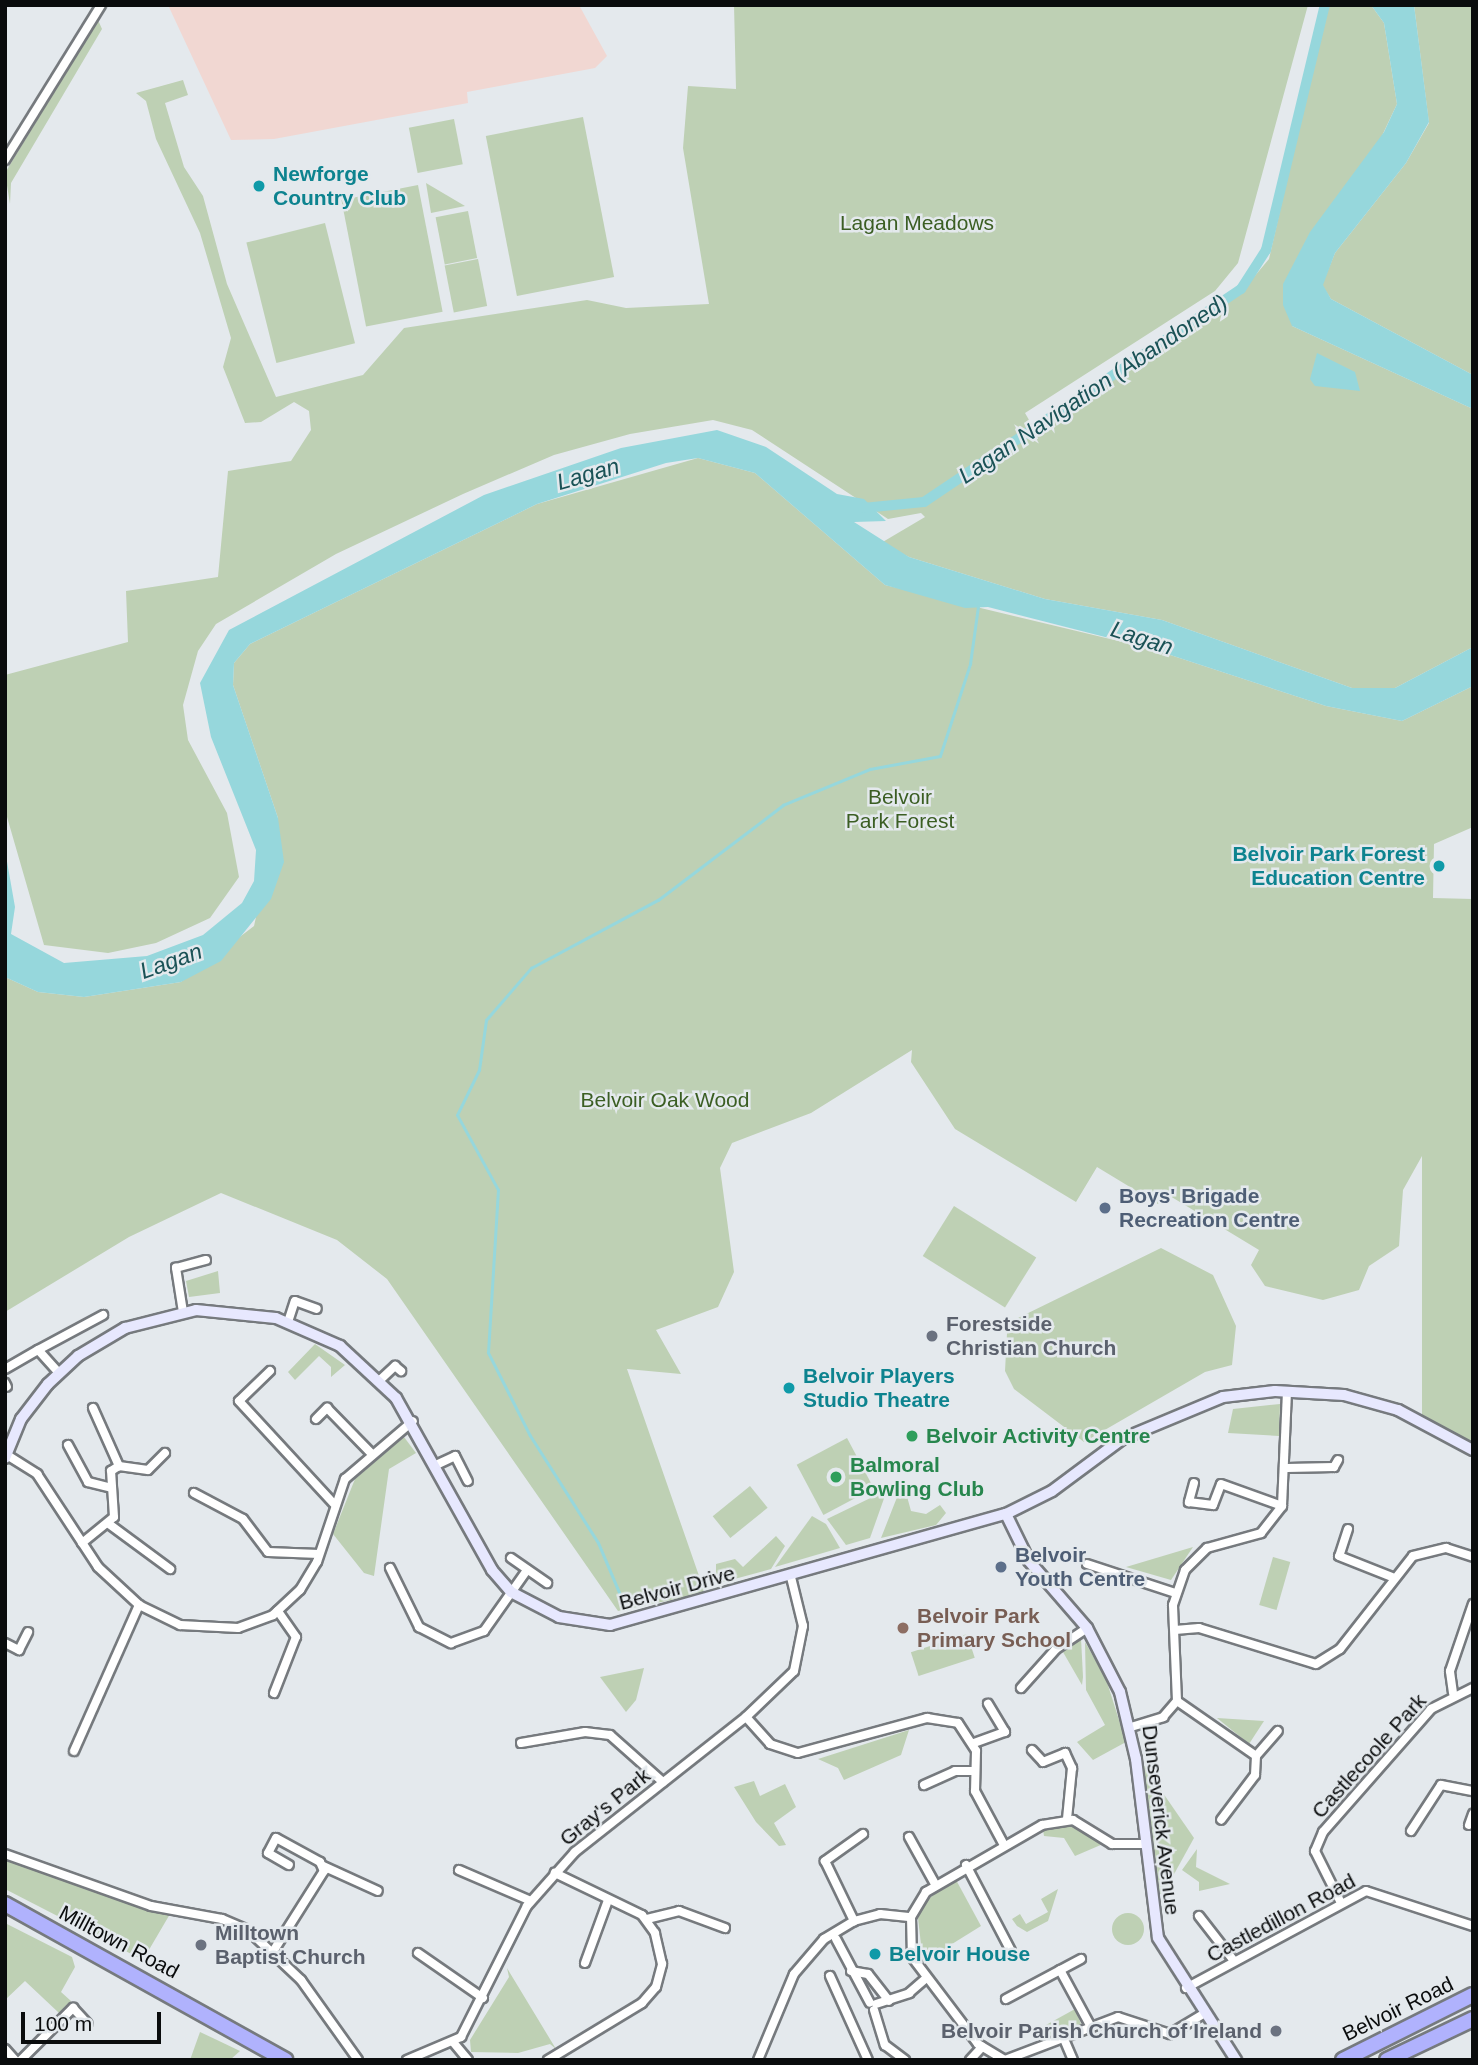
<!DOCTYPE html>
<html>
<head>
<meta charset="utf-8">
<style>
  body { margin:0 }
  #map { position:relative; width:1478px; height:2065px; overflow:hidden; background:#e4e9ed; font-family:Helvetica,sans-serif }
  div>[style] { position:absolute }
  .industrial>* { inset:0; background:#f1d7d2 }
  .green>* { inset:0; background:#bed0b4; transform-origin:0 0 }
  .round { border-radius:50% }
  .water>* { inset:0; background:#96d7dc }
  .stream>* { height:2.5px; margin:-1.25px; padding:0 1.25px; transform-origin:1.25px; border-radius:1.25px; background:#96d7dc }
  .canal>* { height:10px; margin:-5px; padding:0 5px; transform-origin:5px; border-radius:5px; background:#96d7dc }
  .roads { filter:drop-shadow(2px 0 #767a7e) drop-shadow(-2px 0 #767a7e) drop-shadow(0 2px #767a7e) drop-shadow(0 -2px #767a7e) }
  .street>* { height:8px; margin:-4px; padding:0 4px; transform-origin:4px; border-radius:4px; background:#fff }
  .secondary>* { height:10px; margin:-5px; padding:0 5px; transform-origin:5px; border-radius:5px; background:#e7e8fe }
  .highway>* { height:14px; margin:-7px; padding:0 7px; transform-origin:7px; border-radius:7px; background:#b0b2fd }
  .dots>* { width:19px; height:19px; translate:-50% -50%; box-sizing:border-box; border:4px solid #e4e9ed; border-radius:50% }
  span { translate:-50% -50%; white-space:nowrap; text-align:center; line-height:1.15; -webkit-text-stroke:5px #e4e9ed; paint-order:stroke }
  .culture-label { font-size:21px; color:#0d838f; font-weight:700 }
  .left { translate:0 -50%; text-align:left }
  .right { translate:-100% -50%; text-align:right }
  .park-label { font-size:21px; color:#3b5e23 }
  .service-label { font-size:21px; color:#4e5e75; font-weight:700 }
  .worship-label { font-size:21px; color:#5b616d; font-weight:700 }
  .leisure-label { font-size:21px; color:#27864d; font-weight:700 }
  .street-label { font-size:21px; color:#0a0c0d }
  .education-label { font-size:21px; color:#785e54; font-weight:700 }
  .water-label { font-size:23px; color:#1a5256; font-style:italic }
  .frame { position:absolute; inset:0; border:7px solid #0a0c0d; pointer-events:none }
  .scale { position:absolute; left:21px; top:2012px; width:140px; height:32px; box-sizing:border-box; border:4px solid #0a0c0d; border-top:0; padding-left:9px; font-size:21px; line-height:24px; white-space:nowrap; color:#0a0c0d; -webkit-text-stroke:5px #e4e9ed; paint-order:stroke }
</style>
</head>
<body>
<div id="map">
  <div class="industrial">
    <i style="clip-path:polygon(168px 5px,579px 5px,607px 56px,595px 68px,467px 92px,468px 103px,274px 139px,231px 140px)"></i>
  </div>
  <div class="green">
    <i style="clip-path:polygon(734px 5px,1308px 5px,1238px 263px,1215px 291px,1025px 413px,1036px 432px,1238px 296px,1269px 259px,1327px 5px,1371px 5px,1384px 23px,1397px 104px,1292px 326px,1473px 409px,1473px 647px,1395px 688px,1352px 688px,1162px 620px,1045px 599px,909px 557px,881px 543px,925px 517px,921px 513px,888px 519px,752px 430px,713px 420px,630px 434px,554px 455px,463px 494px,336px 554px,216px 624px,198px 651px,183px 705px,188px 740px,227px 813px,239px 877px,210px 918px,156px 943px,108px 953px,44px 945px,5px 810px,5px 675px,128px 642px,126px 591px,218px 577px,228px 471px,291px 461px,311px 430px,309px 411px,294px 402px,261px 422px,245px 423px,223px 367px,231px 338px,200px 233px,156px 139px,146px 101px,136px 93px,183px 80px,188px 95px,165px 103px,184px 167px,203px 196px,227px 284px,276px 397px,363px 375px,404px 328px,587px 300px,626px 308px,709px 304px,683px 148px,688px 86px,736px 89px)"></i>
    <i style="clip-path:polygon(1414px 5px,1473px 5px,1473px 375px,1331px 299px,1322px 285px,1335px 253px,1406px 163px,1429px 123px)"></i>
    <i style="clip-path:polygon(98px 20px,102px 29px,11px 183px,10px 204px,5px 173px)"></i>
    <i style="left:583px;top:117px;width:163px;height:99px;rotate:79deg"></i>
    <i style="left:454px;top:119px;width:46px;height:46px;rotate:79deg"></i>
    <i style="clip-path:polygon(426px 183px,465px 206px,431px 213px)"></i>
    <i style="left:418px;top:185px;width:129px;height:78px;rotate:79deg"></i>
    <i style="left:468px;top:211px;width:48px;height:33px;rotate:79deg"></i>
    <i style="left:325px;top:223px;width:124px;height:81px;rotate:76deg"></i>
    <i style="left:478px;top:259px;width:48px;height:34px;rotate:79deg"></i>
    <i style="clip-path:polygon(698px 458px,755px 473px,885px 585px,1152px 649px,1326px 706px,1402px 721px,1473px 686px,1473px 827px,1434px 844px,1433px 898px,1473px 899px,1473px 1445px,1422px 1416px,1422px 1156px,1403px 1190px,1399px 1246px,1369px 1266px,1359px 1290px,1323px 1300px,1265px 1286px,1251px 1265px,1259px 1250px,1165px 1193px,1158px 1204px,1097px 1167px,1076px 1202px,955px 1129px,911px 1062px,912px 1050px,811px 1113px,732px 1143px,720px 1168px,734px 1272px,718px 1307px,656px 1330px,681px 1374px,627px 1369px,705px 1593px,618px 1611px,387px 1279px,337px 1240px,221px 1193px,129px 1237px,5px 1312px,5px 977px,38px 992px,84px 997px,181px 982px,254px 926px,278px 818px,233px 685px,234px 663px,250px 644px,537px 504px)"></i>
    <i style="left:954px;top:1206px;width:97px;height:59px;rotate:32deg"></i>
    <i style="clip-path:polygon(1161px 1248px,1213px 1275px,1236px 1326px,1232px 1365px,1205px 1372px,1084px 1442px,1014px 1389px,1005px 1371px,1007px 1333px,1018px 1318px)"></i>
    <i style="clip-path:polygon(218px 1271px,220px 1293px,189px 1297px,186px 1281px)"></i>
    <i style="clip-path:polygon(315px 1344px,345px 1365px,331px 1377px,331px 1367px,319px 1356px,295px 1380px,288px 1372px)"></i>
    <i style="clip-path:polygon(1280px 1404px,1279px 1436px,1228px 1433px,1233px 1409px)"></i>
    <i style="clip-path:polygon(404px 1437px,416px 1453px,389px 1469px,374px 1576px,364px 1573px,333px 1534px,355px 1479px)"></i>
    <i style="left:847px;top:1438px;width:57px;height:57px;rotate:62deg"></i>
    <i style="clip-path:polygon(903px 1482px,911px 1511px,926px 1514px,940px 1505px,946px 1513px,936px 1525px,881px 1538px)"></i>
    <i style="left:750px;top:1486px;width:28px;height:48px;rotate:51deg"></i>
    <i style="clip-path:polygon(887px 1490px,870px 1538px,846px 1545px,827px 1519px)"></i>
    <i style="clip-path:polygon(812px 1516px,826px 1524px,840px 1548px,775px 1567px)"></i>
    <i style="clip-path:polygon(776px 1536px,785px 1546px,771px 1569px,716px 1584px,716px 1564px,735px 1559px,743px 1567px)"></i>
    <i style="clip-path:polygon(1193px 1547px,1171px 1580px,1126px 1567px)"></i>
    <i style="left:1273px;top:1557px;width:18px;height:50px;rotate:16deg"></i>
    <i style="left:967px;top:1634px;width:25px;height:59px;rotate:72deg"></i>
    <i style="clip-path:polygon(1081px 1638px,1083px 1677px,1082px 1685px,1063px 1652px)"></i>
    <i style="clip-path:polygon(1085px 1642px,1106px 1679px,1126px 1742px,1093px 1760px,1077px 1742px,1105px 1725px,1086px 1690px)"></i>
    <i style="clip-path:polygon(644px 1668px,636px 1700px,626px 1712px,600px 1677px)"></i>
    <i style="clip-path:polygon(1217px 1718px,1264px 1721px,1249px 1744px)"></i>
    <i style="clip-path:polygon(909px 1730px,901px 1755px,844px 1780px,838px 1768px,818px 1759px)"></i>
    <i style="clip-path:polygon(1143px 1764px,1194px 1838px,1163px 1894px,1157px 1894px)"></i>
    <i style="clip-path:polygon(754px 1781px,760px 1796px,785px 1784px,796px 1807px,774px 1823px,786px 1845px,779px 1846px,756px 1822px,734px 1787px)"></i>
    <i style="clip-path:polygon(1068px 1823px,1085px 1830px,1103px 1844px,1075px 1856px,1064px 1838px,1044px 1836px,1043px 1830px)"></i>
    <i style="clip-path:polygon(1197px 1849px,1196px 1867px,1230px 1884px,1199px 1891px,1199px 1882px,1182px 1870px)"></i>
    <i style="clip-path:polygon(5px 1859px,102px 1894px,170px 1914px,143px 1960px,5px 1889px)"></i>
    <i style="clip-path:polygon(955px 1878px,981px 1926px,923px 1962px,918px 1918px,926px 1901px)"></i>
    <i style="clip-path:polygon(1058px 1889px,1048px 1921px,1027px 1932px,1017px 1926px,1012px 1919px,1020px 1914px,1026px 1924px,1048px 1912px,1041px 1899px)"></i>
    <i class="round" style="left:1112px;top:1913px;width:32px;height:32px"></i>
    <i style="clip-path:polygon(5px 1923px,72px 1957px,75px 1967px,61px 1992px,71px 2001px,59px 2013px,25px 1981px,5px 2000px)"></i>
    <i style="clip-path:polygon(507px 1968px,556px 2049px,550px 2044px,518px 2053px,471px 2052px,470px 2040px,509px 1977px)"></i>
    <i style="clip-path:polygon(1075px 2009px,1081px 2024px,1051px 2036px,1046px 2025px)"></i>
    <i style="clip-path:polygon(200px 2032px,217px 2040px,240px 2051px,230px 2060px,190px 2060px)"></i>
  </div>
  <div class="water">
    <i style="clip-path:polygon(1371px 5px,1414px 5px,1429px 122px,1406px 163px,1335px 253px,1323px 285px,1331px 299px,1473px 375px,1473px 409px,1292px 326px,1283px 305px,1283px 284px,1310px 232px,1384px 132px,1397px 104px,1384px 23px)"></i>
    <i style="clip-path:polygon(1317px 353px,1355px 372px,1360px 391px,1315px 386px,1310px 379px)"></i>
    <i style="clip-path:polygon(717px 430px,766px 447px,837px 494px,864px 499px,886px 521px,854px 522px,909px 557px,1045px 599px,1162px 620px,1352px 688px,1395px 688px,1473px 647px,1473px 686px,1402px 721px,1326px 706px,1152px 649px,988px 607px,965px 608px,885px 585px,755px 473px,698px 458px,666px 463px,537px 504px,250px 644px,234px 663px,233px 685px,278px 818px,284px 862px,271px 899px,221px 961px,181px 982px,84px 997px,38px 992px,5px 977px,5px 850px,15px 907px,11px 934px,64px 963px,147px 956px,203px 935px,242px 903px,254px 881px,256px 850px,211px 737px,200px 683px,229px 630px,484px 495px,621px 448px)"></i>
  </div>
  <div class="stream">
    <i style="left:620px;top:1595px;width:56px;rotate:-112.9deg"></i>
    <i style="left:598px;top:1543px;width:127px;rotate:-122.4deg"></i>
    <i style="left:530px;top:1436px;width:93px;rotate:-116.8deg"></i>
    <i style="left:488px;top:1353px;width:163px;rotate:-86.5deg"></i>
    <i style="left:498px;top:1190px;width:85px;rotate:-118.7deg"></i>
    <i style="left:457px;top:1115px;width:50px;rotate:-63.9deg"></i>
    <i style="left:479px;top:1070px;width:50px;rotate:-82deg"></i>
    <i style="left:486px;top:1020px;width:69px;rotate:-49.1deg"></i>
    <i style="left:531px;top:968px;width:144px;rotate:-28.2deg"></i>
    <i style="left:658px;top:900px;width:157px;rotate:-37.2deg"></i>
    <i style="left:783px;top:805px;width:94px;rotate:-22.5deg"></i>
    <i style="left:870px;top:769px;width:71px;rotate:-10.5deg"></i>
    <i style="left:940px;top:756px;width:97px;rotate:-71.9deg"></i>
    <i style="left:970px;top:664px;width:59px;rotate:-82.1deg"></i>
  </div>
  <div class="canal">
    <i style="left:863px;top:508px;width:61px;rotate:-5.6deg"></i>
    <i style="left:924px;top:502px;width:382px;rotate:-33.9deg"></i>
    <i style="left:1241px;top:289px;width:46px;rotate:-57.3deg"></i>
    <i style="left:1266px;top:250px;width:252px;rotate:-76.5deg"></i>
  </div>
  <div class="roads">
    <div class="street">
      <i style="left:5px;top:160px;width:182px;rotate:-58.2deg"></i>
      <i style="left:183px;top:1312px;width:45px;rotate:-99deg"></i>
      <i style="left:176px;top:1268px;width:31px;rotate:-15deg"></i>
      <i style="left:288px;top:1322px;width:22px;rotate:-72deg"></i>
      <i style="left:295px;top:1301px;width:23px;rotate:20deg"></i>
      <i style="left:5px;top:1369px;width:38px;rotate:-30deg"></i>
      <i style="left:270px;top:1371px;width:43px;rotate:135.9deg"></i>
      <i style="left:239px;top:1401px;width:139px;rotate:47.3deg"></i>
      <i style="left:59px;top:1373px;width:31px;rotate:-132deg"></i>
      <i style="left:38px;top:1350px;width:74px;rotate:-28.3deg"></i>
      <i style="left:380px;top:1380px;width:21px;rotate:-43deg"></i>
      <i style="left:395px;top:1366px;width:8px;rotate:40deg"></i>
      <i style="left:5px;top:1383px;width:4px;rotate:63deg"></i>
      <i style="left:93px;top:1408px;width:64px;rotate:65.9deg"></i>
      <i style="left:316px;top:1419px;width:16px;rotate:-45deg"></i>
      <i style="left:327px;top:1408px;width:62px;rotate:45.7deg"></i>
      <i style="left:68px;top:1445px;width:42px;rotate:61.6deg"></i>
      <i style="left:88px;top:1482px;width:21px;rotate:14deg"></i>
      <i style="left:7px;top:1455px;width:36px;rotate:32deg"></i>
      <i style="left:37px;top:1474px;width:111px;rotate:56.7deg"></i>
      <i style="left:98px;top:1567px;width:56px;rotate:42.8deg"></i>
      <i style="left:139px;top:1605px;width:46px;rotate:26deg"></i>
      <i style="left:180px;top:1625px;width:58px;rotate:3deg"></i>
      <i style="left:238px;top:1628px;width:37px;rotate:-20deg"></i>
      <i style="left:273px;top:1615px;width:37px;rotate:-43deg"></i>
      <i style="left:300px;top:1590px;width:33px;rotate:-59deg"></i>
      <i style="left:317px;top:1562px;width:88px;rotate:-71.4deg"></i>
      <i style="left:345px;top:1479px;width:89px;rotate:-40.5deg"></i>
      <i style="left:436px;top:1465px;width:21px;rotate:-25deg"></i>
      <i style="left:455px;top:1456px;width:28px;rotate:63deg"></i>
      <i style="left:1287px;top:1468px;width:47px;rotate:-1.2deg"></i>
      <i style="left:1334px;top:1467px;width:8px;rotate:-60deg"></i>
      <i style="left:1194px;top:1483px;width:20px;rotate:105deg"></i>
      <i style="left:1189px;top:1502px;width:24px;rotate:7deg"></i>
      <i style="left:1213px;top:1505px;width:22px;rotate:-69deg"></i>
      <i style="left:1221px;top:1484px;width:65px;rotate:19.8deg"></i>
      <i style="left:194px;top:1493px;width:55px;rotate:28deg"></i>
      <i style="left:243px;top:1519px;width:41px;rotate:52.9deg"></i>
      <i style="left:268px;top:1552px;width:51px;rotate:2.2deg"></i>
      <i style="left:109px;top:1524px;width:76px;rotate:36.4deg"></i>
      <i style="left:1348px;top:1529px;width:28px;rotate:108deg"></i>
      <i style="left:1339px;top:1556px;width:57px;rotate:21.6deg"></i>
      <i style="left:82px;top:1543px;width:41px;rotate:-39.1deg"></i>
      <i style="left:114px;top:1517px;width:46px;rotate:-93.7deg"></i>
      <i style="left:111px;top:1471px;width:9px;rotate:-32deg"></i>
      <i style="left:119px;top:1466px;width:29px;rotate:8deg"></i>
      <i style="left:148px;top:1470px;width:24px;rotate:-45deg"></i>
      <i style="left:511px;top:1558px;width:44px;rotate:34.8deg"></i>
      <i style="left:1087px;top:1564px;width:93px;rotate:18.2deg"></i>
      <i style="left:390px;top:1568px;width:66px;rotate:63.8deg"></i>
      <i style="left:419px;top:1627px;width:36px;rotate:27deg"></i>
      <i style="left:451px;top:1643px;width:35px;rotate:-20deg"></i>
      <i style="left:484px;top:1631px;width:75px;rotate:-54.8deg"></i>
      <i style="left:1175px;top:1630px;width:24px;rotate:-5deg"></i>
      <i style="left:1199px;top:1628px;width:122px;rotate:17.1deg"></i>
      <i style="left:1316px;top:1664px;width:28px;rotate:-32deg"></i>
      <i style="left:1340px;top:1649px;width:118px;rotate:-51.9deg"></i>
      <i style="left:1413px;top:1556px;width:34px;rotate:-14deg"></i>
      <i style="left:1446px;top:1548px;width:28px;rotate:18deg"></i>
      <i style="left:5px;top:1643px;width:16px;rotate:27deg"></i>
      <i style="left:19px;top:1650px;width:20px;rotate:-63deg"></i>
      <i style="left:1021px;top:1688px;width:52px;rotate:-48.1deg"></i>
      <i style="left:1056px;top:1649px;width:37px;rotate:-34deg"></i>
      <i style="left:274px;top:1693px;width:60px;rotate:-68.6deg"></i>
      <i style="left:296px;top:1637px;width:32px;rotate:-125deg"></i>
      <i style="left:1453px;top:1693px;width:22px;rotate:-98deg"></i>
      <i style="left:1450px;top:1671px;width:71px;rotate:-71.1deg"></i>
      <i style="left:1177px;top:1701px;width:96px;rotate:34.8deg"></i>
      <i style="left:1256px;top:1756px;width:19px;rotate:93deg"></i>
      <i style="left:1255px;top:1775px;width:56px;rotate:127.1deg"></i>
      <i style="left:746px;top:1717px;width:36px;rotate:48deg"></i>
      <i style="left:770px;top:1744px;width:29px;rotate:18deg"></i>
      <i style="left:798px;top:1753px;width:134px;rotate:-15.2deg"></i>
      <i style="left:927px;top:1718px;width:31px;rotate:9deg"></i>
      <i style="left:958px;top:1723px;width:33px;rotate:57deg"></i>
      <i style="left:976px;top:1751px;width:40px;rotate:91.4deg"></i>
      <i style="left:975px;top:1791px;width:61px;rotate:61.8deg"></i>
      <i style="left:1131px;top:1727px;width:34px;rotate:-17deg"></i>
      <i style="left:1163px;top:1717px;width:21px;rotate:-49deg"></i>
      <i style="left:1177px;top:1701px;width:96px;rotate:-92.4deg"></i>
      <i style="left:1173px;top:1605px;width:37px;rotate:-71deg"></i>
      <i style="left:1185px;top:1570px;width:31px;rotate:-45deg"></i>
      <i style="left:1207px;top:1548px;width:56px;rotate:-15.5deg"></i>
      <i style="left:1261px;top:1533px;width:34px;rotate:-52deg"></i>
      <i style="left:1282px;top:1506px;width:114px;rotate:-87.5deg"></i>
      <i style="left:521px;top:1743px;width:65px;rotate:-9.8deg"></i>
      <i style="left:585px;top:1732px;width:25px;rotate:7deg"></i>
      <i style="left:610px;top:1735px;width:71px;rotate:41.6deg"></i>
      <i style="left:974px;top:1743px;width:33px;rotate:-20deg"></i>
      <i style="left:1005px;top:1732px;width:33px;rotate:-121deg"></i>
      <i style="left:1032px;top:1750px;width:16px;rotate:47deg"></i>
      <i style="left:1043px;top:1762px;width:24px;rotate:-22deg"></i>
      <i style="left:1065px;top:1753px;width:17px;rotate:65deg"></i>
      <i style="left:1072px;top:1768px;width:51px;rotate:95.6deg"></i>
      <i style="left:74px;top:1751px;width:160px;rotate:-66deg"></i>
      <i style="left:1256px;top:1756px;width:33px;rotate:-49deg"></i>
      <i style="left:924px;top:1785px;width:34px;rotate:-24deg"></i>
      <i style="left:955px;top:1771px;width:19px"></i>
      <i style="left:1469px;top:1825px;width:12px;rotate:-70deg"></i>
      <i style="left:1411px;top:1831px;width:55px;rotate:-56.9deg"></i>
      <i style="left:1441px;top:1785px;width:33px;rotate:11deg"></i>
      <i style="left:863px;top:1834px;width:47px;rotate:144.6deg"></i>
      <i style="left:825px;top:1861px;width:67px;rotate:64.2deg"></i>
      <i style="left:854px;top:1921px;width:27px;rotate:-15deg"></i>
      <i style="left:880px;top:1914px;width:31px;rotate:6deg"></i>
      <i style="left:909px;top:1837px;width:54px;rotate:61deg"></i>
      <i style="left:1145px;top:1844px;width:33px;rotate:180deg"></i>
      <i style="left:1112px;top:1844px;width:46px;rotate:-148.4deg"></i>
      <i style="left:1073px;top:1820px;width:31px;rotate:171deg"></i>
      <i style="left:1042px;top:1825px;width:134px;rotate:150deg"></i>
      <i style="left:926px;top:1892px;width:29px;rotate:121deg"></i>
      <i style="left:911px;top:1917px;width:40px;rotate:88.6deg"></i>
      <i style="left:912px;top:1957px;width:109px;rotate:52.8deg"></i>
      <i style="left:978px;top:2044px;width:31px;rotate:31deg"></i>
      <i style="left:1005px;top:2060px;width:121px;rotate:-20.8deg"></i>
      <i style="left:1118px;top:2017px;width:55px;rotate:18.1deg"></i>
      <i style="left:1170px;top:2034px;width:41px;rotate:-31deg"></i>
      <i style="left:5px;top:1854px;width:155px;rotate:19.6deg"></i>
      <i style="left:151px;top:1906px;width:72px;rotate:10.4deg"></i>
      <i style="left:222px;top:1919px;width:28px;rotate:23deg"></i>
      <i style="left:248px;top:1930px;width:73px;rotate:43.3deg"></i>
      <i style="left:301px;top:1980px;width:98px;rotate:54.5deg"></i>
      <i style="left:966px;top:1865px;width:97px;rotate:62.4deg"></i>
      <i style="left:323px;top:1866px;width:60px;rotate:24.4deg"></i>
      <i style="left:459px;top:1870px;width:78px;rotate:23.3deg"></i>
      <i style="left:1341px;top:1903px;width:58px;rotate:-116.6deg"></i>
      <i style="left:1315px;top:1851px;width:21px;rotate:-67deg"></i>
      <i style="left:1323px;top:1832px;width:164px;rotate:-48.7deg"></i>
      <i style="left:1431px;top:1709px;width:47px;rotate:-26.6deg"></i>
      <i style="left:1199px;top:1916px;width:57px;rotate:52.1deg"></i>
      <i style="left:647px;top:1919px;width:33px;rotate:-14deg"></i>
      <i style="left:679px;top:1911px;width:49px;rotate:20.3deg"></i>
      <i style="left:836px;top:1939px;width:72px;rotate:62deg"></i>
      <i style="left:274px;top:1950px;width:93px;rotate:-57.7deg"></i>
      <i style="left:324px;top:1871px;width:10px;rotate:-114deg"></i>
      <i style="left:320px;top:1862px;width:50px;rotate:-151.4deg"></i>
      <i style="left:276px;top:1838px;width:17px;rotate:118deg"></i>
      <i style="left:268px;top:1853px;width:24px;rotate:30deg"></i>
      <i style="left:418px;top:1953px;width:79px;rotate:34.7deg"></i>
      <i style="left:585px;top:1963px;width:67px;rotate:-69.9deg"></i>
      <i style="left:1060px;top:1970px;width:65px;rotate:61.5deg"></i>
      <i style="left:851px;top:1971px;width:17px;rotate:10deg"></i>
      <i style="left:868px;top:1974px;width:34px;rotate:52deg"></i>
      <i style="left:830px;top:1976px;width:92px;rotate:65.7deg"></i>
      <i style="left:1186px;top:1988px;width:204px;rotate:-28.3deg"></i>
      <i style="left:1366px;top:1891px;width:113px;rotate:18.1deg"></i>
      <i style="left:1006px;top:1999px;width:85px;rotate:-28.1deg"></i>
      <i style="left:876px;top:2004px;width:35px;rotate:-18deg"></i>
      <i style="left:909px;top:1993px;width:21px;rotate:-41deg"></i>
      <i style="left:874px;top:2010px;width:37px;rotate:73deg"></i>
      <i style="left:885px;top:2045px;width:25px;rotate:37deg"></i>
      <i style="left:1064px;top:2039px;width:23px;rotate:67deg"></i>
      <i style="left:453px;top:2042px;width:23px;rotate:50deg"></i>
      <i style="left:5px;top:2049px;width:15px;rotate:48deg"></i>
      <i style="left:21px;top:2060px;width:74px;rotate:-45deg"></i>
      <i style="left:73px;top:2008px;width:21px;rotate:47deg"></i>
      <i style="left:407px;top:2060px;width:59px;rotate:-23.1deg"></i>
      <i style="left:461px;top:2037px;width:147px;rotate:-63.3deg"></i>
      <i style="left:527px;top:1906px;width:72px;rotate:-48.4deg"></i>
      <i style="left:575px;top:1852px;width:218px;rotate:-38.3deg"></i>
      <i style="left:746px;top:1717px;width:66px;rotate:-43.8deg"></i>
      <i style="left:794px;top:1671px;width:46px;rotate:-78.7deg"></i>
      <i style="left:803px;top:1626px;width:50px;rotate:-103.8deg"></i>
      <i style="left:548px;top:2060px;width:110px;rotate:-31.2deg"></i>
      <i style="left:642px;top:2003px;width:21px;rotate:-49deg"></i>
      <i style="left:656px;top:1987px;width:24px;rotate:-75deg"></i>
      <i style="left:662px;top:1964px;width:32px;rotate:-103deg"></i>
      <i style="left:655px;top:1933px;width:22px;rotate:-126deg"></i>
      <i style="left:642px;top:1915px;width:97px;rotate:-154.2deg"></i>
      <i style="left:758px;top:2060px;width:93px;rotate:-67.3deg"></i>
      <i style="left:794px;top:1974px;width:46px;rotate:-49.4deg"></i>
      <i style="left:824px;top:1939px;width:35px;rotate:-31deg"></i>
      <i style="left:970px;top:2060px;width:18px;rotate:-47deg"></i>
    </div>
    <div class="secondary">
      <i style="left:5px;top:1458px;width:42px;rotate:-67.7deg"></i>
      <i style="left:21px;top:1419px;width:44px;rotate:-52.4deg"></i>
      <i style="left:48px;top:1384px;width:41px;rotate:-43deg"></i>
      <i style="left:78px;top:1356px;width:55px;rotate:-30.8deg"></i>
      <i style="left:125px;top:1328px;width:73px;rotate:-14.2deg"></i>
      <i style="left:196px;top:1310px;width:80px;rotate:5.7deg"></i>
      <i style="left:276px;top:1318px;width:70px;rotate:23.6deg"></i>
      <i style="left:340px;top:1346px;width:76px;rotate:42.9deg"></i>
      <i style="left:396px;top:1398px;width:197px;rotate:60.8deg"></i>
      <i style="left:492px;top:1570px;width:29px;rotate:49deg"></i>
      <i style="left:511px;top:1592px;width:54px;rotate:27.5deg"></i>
      <i style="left:559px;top:1617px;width:52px;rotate:8.9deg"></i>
      <i style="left:610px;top:1625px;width:411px;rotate:-15.7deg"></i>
      <i style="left:1006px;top:1514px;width:51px;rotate:-26.6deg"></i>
      <i style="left:1052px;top:1491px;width:87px;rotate:-36.6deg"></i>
      <i style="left:1122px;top:1439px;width:109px;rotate:-22.6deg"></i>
      <i style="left:1223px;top:1397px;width:52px;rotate:-6.6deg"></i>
      <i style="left:1275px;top:1391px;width:69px;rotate:3.3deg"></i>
      <i style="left:1344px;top:1395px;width:56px;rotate:15.5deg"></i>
      <i style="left:1398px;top:1410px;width:85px;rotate:28.1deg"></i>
      <i style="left:1006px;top:1514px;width:52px;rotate:63.9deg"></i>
      <i style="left:1029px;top:1561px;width:89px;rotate:49.1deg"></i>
      <i style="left:1087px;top:1628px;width:72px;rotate:62.7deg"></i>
      <i style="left:1120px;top:1692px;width:69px;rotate:76.6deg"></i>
      <i style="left:1136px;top:1759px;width:180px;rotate:83deg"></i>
      <i style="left:1158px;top:1938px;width:145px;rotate:57.4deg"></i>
    </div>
    <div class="highway">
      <i style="left:5px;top:1904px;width:321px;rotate:29.1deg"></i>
      <i style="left:1343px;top:2060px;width:145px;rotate:-26.6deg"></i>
      <i style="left:1387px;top:2060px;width:95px;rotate:-25.5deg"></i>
    </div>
  </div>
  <div class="dots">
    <i style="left:259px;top:186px;background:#0f9aa8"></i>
    <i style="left:1439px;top:866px;background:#0f9aa8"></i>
    <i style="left:1105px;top:1208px;background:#5c6f8a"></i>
    <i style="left:932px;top:1336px;background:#6b7280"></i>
    <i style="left:789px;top:1388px;background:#0f9aa8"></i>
    <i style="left:912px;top:1436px;background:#2e9e5b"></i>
    <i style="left:836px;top:1477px;background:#2e9e5b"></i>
    <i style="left:1001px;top:1567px;background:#5c6f8a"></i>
    <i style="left:903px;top:1628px;background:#8d6e63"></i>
    <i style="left:201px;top:1945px;background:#6b7280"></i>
    <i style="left:875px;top:1954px;background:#0f9aa8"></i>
    <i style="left:1276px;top:2031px;background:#6b7280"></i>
  </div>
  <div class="culture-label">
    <span class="left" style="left:273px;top:186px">Newforge<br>Country Club</span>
    <span class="right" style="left:1425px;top:866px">Belvoir Park Forest<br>Education Centre</span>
    <span class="left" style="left:803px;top:1388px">Belvoir Players<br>Studio Theatre</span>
    <span class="left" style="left:889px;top:1954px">Belvoir House</span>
  </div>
  <div class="park-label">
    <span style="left:917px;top:223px">Lagan Meadows</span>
    <span style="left:900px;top:809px">Belvoir<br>Park Forest</span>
    <span style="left:665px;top:1100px">Belvoir Oak Wood</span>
  </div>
  <div class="service-label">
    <span class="left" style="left:1119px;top:1208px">Boys' Brigade<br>Recreation Centre</span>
    <span class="left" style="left:1015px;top:1567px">Belvoir<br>Youth Centre</span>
  </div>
  <div class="worship-label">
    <span class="left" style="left:946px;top:1336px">Forestside<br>Christian Church</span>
    <span class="left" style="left:215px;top:1945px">Milltown<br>Baptist Church</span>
    <span class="right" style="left:1262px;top:2031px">Belvoir Parish Church of Ireland</span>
  </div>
  <div class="leisure-label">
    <span class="left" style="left:926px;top:1436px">Belvoir Activity Centre</span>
    <span class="left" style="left:850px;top:1477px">Balmoral<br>Bowling Club</span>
  </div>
  <div class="street-label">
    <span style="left:677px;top:1588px;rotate:-15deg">Belvoir Drive</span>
    <span style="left:1369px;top:1756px;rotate:-48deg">Castlecoole Park</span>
    <span style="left:605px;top:1807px;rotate:-39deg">Gray's Park</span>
    <span style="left:1161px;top:1820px;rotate:83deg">Dunseverick Avenue</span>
    <span style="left:1281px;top:1918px;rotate:-28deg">Castledillon Road</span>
    <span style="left:119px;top:1942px;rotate:28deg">Milltown Road</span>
    <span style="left:1398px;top:2009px;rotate:-26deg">Belvoir Road</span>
  </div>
  <div class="education-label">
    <span class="left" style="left:917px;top:1628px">Belvoir Park<br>Primary School</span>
  </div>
  <div class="water-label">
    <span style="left:1093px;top:389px;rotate:-34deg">Lagan Navigation (Abandoned)</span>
    <span style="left:588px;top:474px;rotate:-16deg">Lagan</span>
    <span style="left:1142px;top:638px;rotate:18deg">Lagan</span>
    <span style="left:171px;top:961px;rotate:-20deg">Lagan</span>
  </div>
  <div class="frame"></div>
  <div class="scale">100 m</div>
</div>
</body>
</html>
